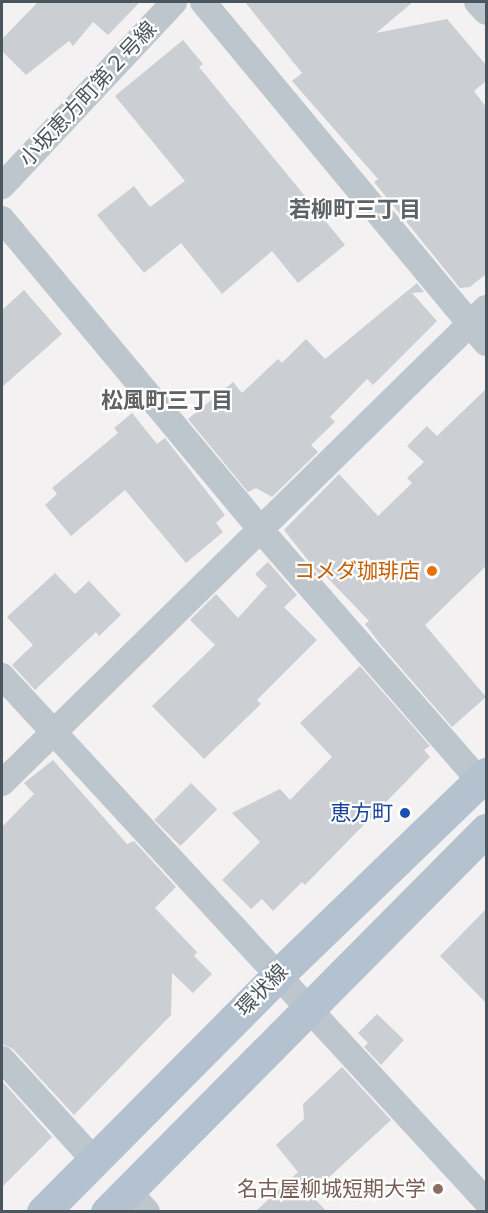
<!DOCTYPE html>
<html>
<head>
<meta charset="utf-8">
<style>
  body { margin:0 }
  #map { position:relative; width:488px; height:1213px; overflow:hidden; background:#f3f1f1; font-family:"PT Sans Narrow","Noto Sans JP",sans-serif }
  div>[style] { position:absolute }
  .building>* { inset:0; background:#cbced3; transform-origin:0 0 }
  .minor>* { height:26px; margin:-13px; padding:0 13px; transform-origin:13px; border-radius:13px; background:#bec6cd }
  .primary>* { height:33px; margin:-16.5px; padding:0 16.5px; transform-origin:16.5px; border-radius:16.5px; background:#b3c2ce }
  .dots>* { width:16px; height:16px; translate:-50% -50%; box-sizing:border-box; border:3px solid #fff; border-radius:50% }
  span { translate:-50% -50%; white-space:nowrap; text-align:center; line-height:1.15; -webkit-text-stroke:4.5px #fff; paint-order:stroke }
  .street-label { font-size:21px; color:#4a555d }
  .food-label { font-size:21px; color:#c56008 }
  .right { translate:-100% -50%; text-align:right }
  .transit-label { font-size:21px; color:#164399 }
  .education-label { font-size:21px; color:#785e54 }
  .neighbourhood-label { font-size:22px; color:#5e6265; font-weight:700 }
  .frame { position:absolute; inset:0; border:3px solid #4a555d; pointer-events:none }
</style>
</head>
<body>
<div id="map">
  <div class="building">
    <i style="clip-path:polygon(38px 2px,140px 2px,108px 35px,93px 22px,73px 46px,69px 41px,26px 75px,2px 51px,2px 39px)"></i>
    <i style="clip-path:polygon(245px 2px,413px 2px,376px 33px,447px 19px,486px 65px,486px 81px,474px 91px,486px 107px,486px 274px,470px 287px,460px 288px,374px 182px,378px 179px,292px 81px,302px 73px)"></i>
    <i style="clip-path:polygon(183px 40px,203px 64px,199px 67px,345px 245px,298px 283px,272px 251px,222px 294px,181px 243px,144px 273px,97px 215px,134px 186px,150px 207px,185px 181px,115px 96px)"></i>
    <i style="clip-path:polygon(417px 283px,424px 292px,412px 293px,437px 321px,373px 385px,367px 379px,330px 417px,335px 422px,311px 445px,318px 452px,272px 497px,256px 488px,248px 492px,188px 419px,233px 382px,242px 393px,278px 359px,282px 363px,306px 339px,325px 359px)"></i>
    <i style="clip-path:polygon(24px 290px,62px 334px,2px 387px,2px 310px)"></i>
    <i style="clip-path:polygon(486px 389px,486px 566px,425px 625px,486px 697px,452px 727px,381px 645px,365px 624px,369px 621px,322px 572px,319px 574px,284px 530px,339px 474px,378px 516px,412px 483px,407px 478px,424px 462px,407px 446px,427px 426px,437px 436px)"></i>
    <i style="clip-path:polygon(132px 413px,157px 444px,165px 438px,225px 515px,216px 523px,223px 532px,186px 563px,125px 490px,71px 536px,45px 505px,57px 494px,52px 488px,118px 433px,114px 428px)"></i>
    <i style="clip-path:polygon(268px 562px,297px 595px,284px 607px,317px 640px,257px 700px,261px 704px,204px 759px,152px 706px,215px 645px,190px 620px,216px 594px,238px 618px,267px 586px,255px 574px)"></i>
    <i style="clip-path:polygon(55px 573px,75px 594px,89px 581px,121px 615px,99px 636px,96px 632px,35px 690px,12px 665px,33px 645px,7px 617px)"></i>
    <i style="clip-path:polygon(360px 666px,430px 746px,424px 750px,430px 757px,305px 885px,302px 882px,273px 911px,262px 899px,251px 909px,222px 880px,260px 842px,232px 813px,280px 789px,290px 800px,332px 757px,300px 723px)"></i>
    <i style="clip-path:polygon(53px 760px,127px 844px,134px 841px,176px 887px,155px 908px,197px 952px,194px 956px,212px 974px,193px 993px,172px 973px,171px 1015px,74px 1115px,13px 1049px,2px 1044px,2px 827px,34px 794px,24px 783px)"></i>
    <i style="left:191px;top:783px;width:37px;height:52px;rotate:45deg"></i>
    <i style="clip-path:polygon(486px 909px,486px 1003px,440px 956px)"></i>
    <i style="clip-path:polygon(377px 1014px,404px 1040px,381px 1065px,364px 1047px,368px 1043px,358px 1033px)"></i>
    <i style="clip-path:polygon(342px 1067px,391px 1120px,327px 1179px,330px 1182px,314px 1198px,327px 1212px,255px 1212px,298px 1172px,276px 1145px,304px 1119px,303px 1104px)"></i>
    <i style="clip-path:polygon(2px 1081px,52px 1137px,2px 1187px)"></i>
  </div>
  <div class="minor">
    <i style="left:203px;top:2px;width:443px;rotate:50.3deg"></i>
    <i style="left:477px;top:2px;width:13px;rotate:48deg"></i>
    <i style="left:2px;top:186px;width:252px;rotate:-46.9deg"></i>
    <i style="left:2px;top:219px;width:402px;rotate:50.2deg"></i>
    <i style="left:259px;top:528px;width:336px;rotate:48.9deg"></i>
    <i style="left:2px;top:676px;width:714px;rotate:47.33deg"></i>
    <i style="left:2px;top:783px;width:678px;rotate:-44.46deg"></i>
    <i style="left:2px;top:1059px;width:135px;rotate:47.7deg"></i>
    <i style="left:128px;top:1190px;width:29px;rotate:49deg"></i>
  </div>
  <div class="primary">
    <i style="left:43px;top:1212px;width:332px;rotate:-45.2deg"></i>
    <i style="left:277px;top:976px;width:291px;rotate:-44deg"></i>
    <i style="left:107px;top:1212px;width:538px;rotate:-45.23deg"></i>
  </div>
  <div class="dots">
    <i style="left:432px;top:571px;background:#e8710a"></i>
    <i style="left:405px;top:813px;background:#1a4fb4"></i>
    <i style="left:438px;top:1189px;background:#8d6e63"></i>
  </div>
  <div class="street-label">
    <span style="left:88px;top:94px;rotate:-47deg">小坂恵方町第２号線</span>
    <span style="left:262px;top:990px;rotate:-45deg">環状線</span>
  </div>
  <div class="food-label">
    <span class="right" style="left:420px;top:571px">コメダ珈琲店</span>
  </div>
  <div class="transit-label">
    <span class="right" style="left:393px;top:813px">恵方町</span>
  </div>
  <div class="education-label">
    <span class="right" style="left:426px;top:1189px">名古屋柳城短期大学</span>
  </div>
  <div class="neighbourhood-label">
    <span style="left:355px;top:210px">若柳町三丁目</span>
    <span style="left:167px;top:401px">松風町三丁目</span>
  </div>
  <div class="frame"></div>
</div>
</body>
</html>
